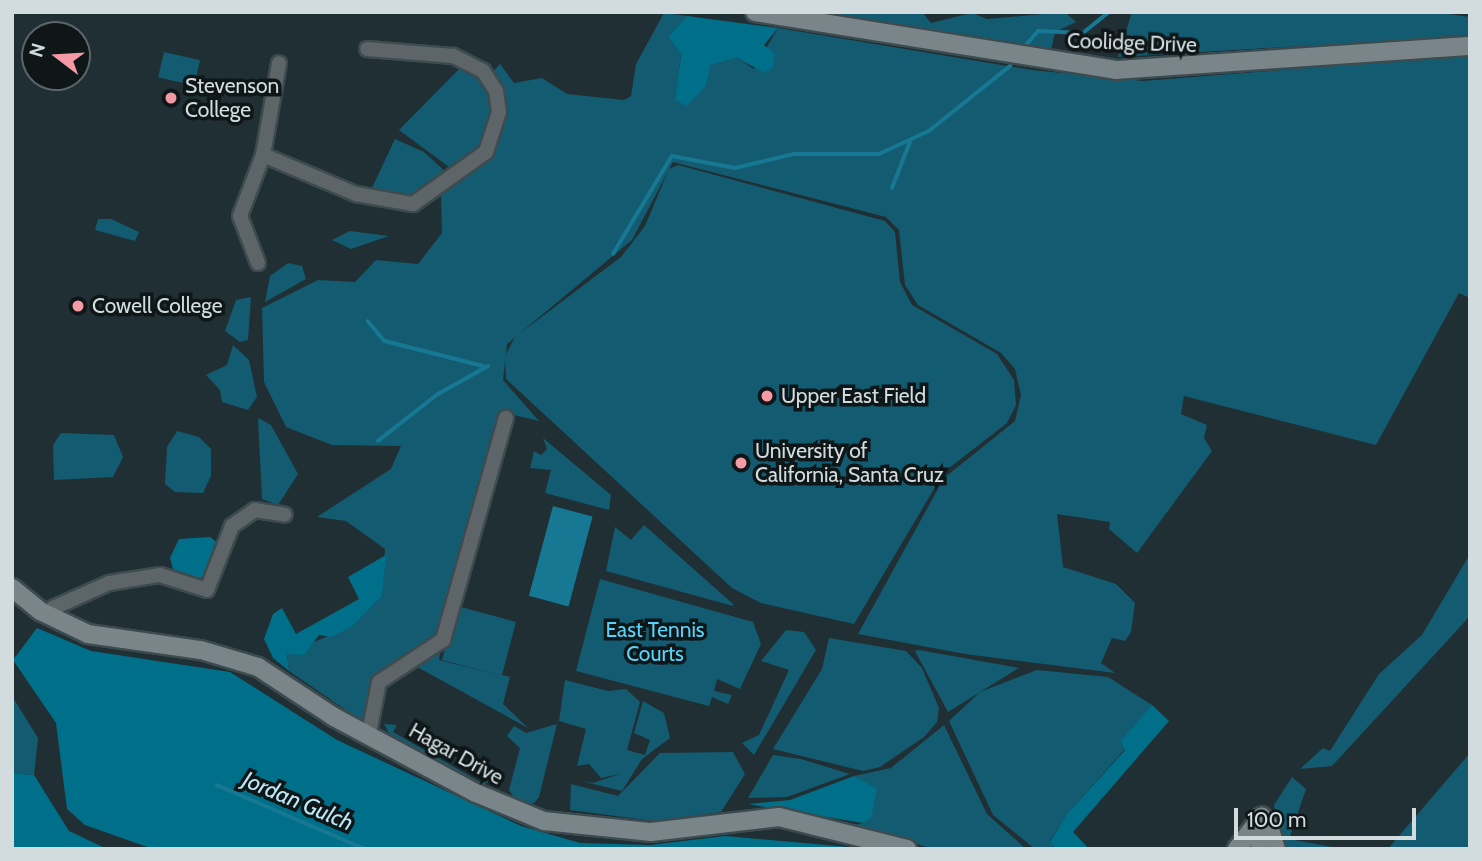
<!DOCTYPE html>
<html>
<head>
<meta charset="utf-8">
<style>
  body { margin:0 }
  #map { position:relative; width:1482px; height:861px; overflow:hidden; background:#202f34; font-family:Cabin,sans-serif }
  div>[style] { position:absolute }
  .green>* { inset:0; background:#135b70; transform-origin:0 0 }
  .forest>* { inset:0; background:#006f89 }
  .water>* { inset:0; background:#177893; transform-origin:0 0 }
  .stream>* { height:3.5px; margin:-1.75px; padding:0 1.75px; transform-origin:1.75px; border-radius:1.75px; background:#177893 }
  .roads { filter:drop-shadow(2px 0 #3c4b4f) drop-shadow(-2px 0 #3c4b4f) drop-shadow(0 2px #3c4b4f) drop-shadow(0 -2px #3c4b4f) }
  .street>* { height:14px; margin:-7px; padding:0 7px; transform-origin:7px; border-radius:7px; background:#5e6568 }
  .secondary>* { height:18px; margin:-9px; padding:0 9px; transform-origin:9px; border-radius:9px; background:#798589 }
  .dots>* { width:19px; height:19px; translate:-50% -50%; box-sizing:border-box; border:4px solid #0f1618; border-radius:50% }
  span { translate:-50% -50%; white-space:nowrap; text-align:center; line-height:1.15; -webkit-text-stroke:7px #0f1618; paint-order:stroke }
  .street-label { font-size:21px; color:#d2dcdf }
  .poi-label { font-size:21px; color:#d2dcdf }
  .left { translate:0 -50%; text-align:left }
  .park-label { font-size:21px; color:#56d4fb }
  .water-label { font-size:23px; color:#bce7f6; font-style:italic }
  .frame { position:absolute; inset:0; border:14px solid #d2dcdf; pointer-events:none }
  .north { position:absolute; left:21px; top:21px; width:70px; height:70px; box-sizing:border-box; background:#0f1618; border:2px solid #5d6568; border-radius:50%; rotate:287deg; font-size:19px; font-weight:700; line-height:28px; text-align:center; color:#d2dcdf }
  .north::after { content:''; display:block; margin:auto; width:24px; height:32px; background:#f49aa5; clip-path:polygon(50% 0,100% 100%,50% 72%,0 100%) }
  .scale { position:absolute; left:1234px; top:808px; width:182px; height:32px; box-sizing:border-box; border:4px solid #d2dcdf; border-top:0; padding-left:9px; font-size:21px; line-height:24px; white-space:nowrap; color:#d2dcdf; -webkit-text-stroke:5px #0f1618; paint-order:stroke }
</style>
</head>
<body>
<div id="map">
  <div class="green">
    <i style="clip-path:polygon(813px 12px,922px 12px,931px 23px,972px 13px,987px 19px,1065px 12px,1076px 22px,1055px 32px,1051px 51px)"></i>
    <i style="clip-path:polygon(1132px 12px,1435px 12px,1470px 17px,1470px 36px,1118px 57px)"></i>
    <i style="clip-path:polygon(664px 13px,687px 16px,668px 37px,681px 55px,675px 99px,706px 86px,709px 65px,737px 58px,754px 69px,778px 28px,1032px 70px,1143px 81px,1470px 55px,1470px 298px,1459px 293px,1376px 445px,1184px 396px,1181px 414px,1207px 425px,1204px 438px,1212px 451px,1137px 553px,1109px 529px,1110px 522px,1057px 514px,1063px 567px,1116px 584px,1135px 603px,1131px 632px,1125px 641px,1112px 638px,1101px 663px,1115px 673px,965px 654px,858px 634px,944px 478px,1015px 421px,1021px 395px,1015px 369px,1001px 353px,918px 305px,905px 285px,899px 230px,886px 217px,673px 162px,632px 240px,507px 344px,503px 380px,539px 421px,502px 412px,439px 634px,378px 675px,365px 720px,356px 717px,289px 671px,287px 653px,353px 626px,382px 596px,385px 549px,346px 521px,317px 517px,391px 469px,401px 446px,332px 445px,286px 427px,264px 382px,262px 308px,318px 280px,355px 282px,376px 260px,418px 264px,442px 233px,441px 193px,497px 137px,492px 73px,500px 64px,514px 83px,542px 78px,567px 94px,624px 100px,631px 96px,636px 64px)"></i>
    <i style="left:164px;top:52px;width:37px;height:26px;rotate:13deg"></i>
    <i style="clip-path:polygon(464px 64px,495px 98px,483px 151px,453px 170px,399px 130px)"></i>
    <i style="clip-path:polygon(395px 139px,424px 152px,447px 173px,419px 199px,371px 190px)"></i>
    <i style="clip-path:polygon(678px 165px,885px 221px,895px 232px,900px 282px,912px 305px,997px 354px,1014px 380px,1016px 405px,1007px 423px,944px 472px,854px 624px,761px 603px,732px 588px,506px 379px,505px 356px,515px 337px,621px 257px,645px 226px,669px 169px)"></i>
    <i style="clip-path:polygon(98px 219px,111px 219px,139px 232px,135px 241px,95px 230px)"></i>
    <i style="clip-path:polygon(350px 231px,389px 236px,351px 249px,332px 240px)"></i>
    <i style="clip-path:polygon(288px 263px,302px 266px,306px 279px,265px 302px,270px 276px)"></i>
    <i style="clip-path:polygon(251px 297px,248px 340px,240px 342px,225px 331px,236px 300px)"></i>
    <i style="clip-path:polygon(233px 345px,249px 360px,257px 397px,248px 410px,222px 402px,220px 390px,206px 375px,227px 365px)"></i>
    <i style="clip-path:polygon(258px 418px,271px 425px,298px 474px,278px 505px,262px 499px)"></i>
    <i style="clip-path:polygon(177px 431px,199px 437px,211px 449px,211px 476px,203px 493px,175px 492px,165px 484px,167px 447px)"></i>
    <i style="clip-path:polygon(61px 433px,114px 435px,123px 457px,113px 477px,54px 480px,53px 445px)"></i>
    <i style="clip-path:polygon(543px 438px,611px 495px,609px 510px,545px 493px,551px 470px,530px 468px,534px 451px,541px 455px,547px 449px)"></i>
    <i style="clip-path:polygon(644px 525px,733px 604px,733px 606px,606px 571px,615px 527px,631px 540px)"></i>
    <i style="clip-path:polygon(1470px 554px,1470px 616px,1332px 766px,1300px 769px,1323px 748px,1330px 751px,1379px 674px,1422px 635px)"></i>
    <i style="clip-path:polygon(600px 579px,753px 622px,761px 644px,740px 689px,717px 679px,714px 691px,732px 695px,728px 704px,712px 697px,709px 706px,576px 671px)"></i>
    <i style="clip-path:polygon(457px 606px,516px 622px,502px 675px,510px 677px,503px 704px,528px 728px,419px 668px,415px 662px,434px 650px,440px 652px,439px 660px,502px 676px,442px 660px)"></i>
    <i style="clip-path:polygon(786px 630px,804px 632px,816px 650px,754px 755px,742px 743px,759px 735px,789px 670px,761px 661px)"></i>
    <i style="clip-path:polygon(829px 638px,906px 651px,922px 668px,939px 708px,937px 722px,924px 737px,880px 767px,863px 771px,773px 749px,822px 669px)"></i>
    <i style="clip-path:polygon(915px 651px,919px 650px,1019px 668px,948px 712px)"></i>
    <i style="clip-path:polygon(1037px 670px,1108px 677px,1152px 705px,1125px 749px,1066px 815px,1050px 841px,1058px 849px,1035px 849px,993px 815px,949px 721px,980px 692px)"></i>
    <i style="clip-path:polygon(565px 680px,608px 691px,626px 689px,640px 702px,627px 750px,645px 755px,650px 740px,634px 733px,643px 701px,664px 713px,670px 738px,642px 759px,622px 791px,581px 781px,593px 783px,620px 774px,601px 778px,589px 764px,577px 766px,586px 729px,559px 721px)"></i>
    <i style="clip-path:polygon(12px 696px,38px 738px,34px 775px,12px 773px)"></i>
    <i style="clip-path:polygon(384px 724px,397px 725px,393px 732px,482px 783px,488px 775px,493px 780px,480px 786px,389px 733px)"></i>
    <i style="clip-path:polygon(557px 724px,539px 797px,534px 803px,518px 803px,509px 790px,520px 748px,507px 736px,514px 726px,526px 733px)"></i>
    <i style="clip-path:polygon(944px 725px,987px 814px,1026px 849px,933px 849px,855px 825px,863px 823px,876px 790px,854px 776px,891px 768px)"></i>
    <i style="clip-path:polygon(733px 752px,745px 774px,721px 812px,654px 821px,570px 810px,571px 784px,618px 796px,660px 753px)"></i>
    <i style="clip-path:polygon(1470px 753px,1470px 849px,1388px 849px,1398px 837px)"></i>
    <i style="clip-path:polygon(773px 755px,801px 759px,850px 774px,787px 797px,748px 798px)"></i>
    <i style="clip-path:polygon(1292px 777px,1306px 789px,1289px 839px,1343px 849px,1282px 847px,1274px 805px)"></i>
  </div>
  <div class="forest">
    <i style="clip-path:polygon(687px 16px,778px 28px,764px 45px,775px 54px,773px 67px,765px 73px,737px 58px,710px 65px,706px 86px,686px 106px,675px 99px,681px 55px,668px 37px)"></i>
    <i style="clip-path:polygon(210px 537px,218px 543px,208px 572px,198px 580px,174px 573px,170px 558px,179px 539px)"></i>
    <i style="clip-path:polygon(386px 555px,382px 596px,353px 626px,331px 637px,319px 635px,304px 655px,287px 654px,289px 671px,273px 658px,264px 639px,273px 614px,282px 608px,296px 634px,359px 599px,348px 577px)"></i>
    <i style="clip-path:polygon(37px 628px,91px 651px,230px 672px,337px 740px,521px 826px,580px 843px,650px 845px,725px 836px,871px 849px,153px 849px,85px 825px,67px 809px,56px 723px,13px 660px)"></i>
    <i style="clip-path:polygon(1152px 705px,1169px 721px,1073px 832px,1089px 849px,1058px 849px,1050px 842px,1066px 815px,1125px 750px,1121px 741px)"></i>
    <i style="clip-path:polygon(12px 773px,34px 775px,69px 831px,107px 849px,12px 849px)"></i>
    <i style="clip-path:polygon(854px 776px,877px 789px,871px 818px,863px 823px,748px 804px,790px 800px)"></i>
  </div>
  <div class="water">
    <i style="left:553px;top:506px;width:41px;height:93px;rotate:15deg"></i>
  </div>
  <div class="stream">
    <i style="left:1026px;top:45px;width:18px;rotate:-49deg"></i>
    <i style="left:1038px;top:31px;width:45px;rotate:2.5deg"></i>
    <i style="left:1083px;top:33px;width:33px;rotate:-39deg"></i>
    <i style="left:892px;top:188px;width:49px;rotate:-68.6deg"></i>
    <i style="left:613px;top:254px;width:114px;rotate:-59deg"></i>
    <i style="left:672px;top:156px;width:64px;rotate:10.8deg"></i>
    <i style="left:735px;top:168px;width:61px;rotate:-13.3deg"></i>
    <i style="left:794px;top:154px;width:85px"></i>
    <i style="left:879px;top:154px;width:55px;rotate:-24.7deg"></i>
    <i style="left:929px;top:131px;width:104px;rotate:-38.7deg"></i>
    <i style="left:368px;top:321px;width:26px;rotate:50deg"></i>
    <i style="left:385px;top:341px;width:101px;rotate:14.3deg"></i>
    <i style="left:378px;top:441px;width:76px;rotate:-38.1deg"></i>
    <i style="left:438px;top:394px;width:57px;rotate:-29.2deg"></i>
    <i style="left:217px;top:785px;width:161px;rotate:23.4deg"></i>
  </div>
  <div class="roads">
    <div class="street">
      <i style="left:263px;top:155px;width:101px;rotate:22.8deg"></i>
      <i style="left:356px;top:194px;width:58px;rotate:10deg"></i>
      <i style="left:413px;top:204px;width:90px;rotate:-35.5deg"></i>
      <i style="left:486px;top:152px;width:42px;rotate:-72deg"></i>
      <i style="left:499px;top:112px;width:21px;rotate:-98deg"></i>
      <i style="left:496px;top:91px;width:24px;rotate:-123deg"></i>
      <i style="left:483px;top:71px;width:34px;rotate:-153deg"></i>
      <i style="left:453px;top:56px;width:86px;rotate:-175.3deg"></i>
      <i style="left:258px;top:263px;width:50px;rotate:-111deg"></i>
      <i style="left:240px;top:216px;width:65px;rotate:-69.3deg"></i>
      <i style="left:263px;top:155px;width:93px;rotate:-80.1deg"></i>
      <i style="left:53px;top:608px;width:61px;rotate:-24.1deg"></i>
      <i style="left:109px;top:583px;width:52px;rotate:-8.9deg"></i>
      <i style="left:160px;top:575px;width:49px;rotate:17.7deg"></i>
      <i style="left:207px;top:590px;width:69px;rotate:-68.7deg"></i>
      <i style="left:232px;top:526px;width:28px;rotate:-35deg"></i>
      <i style="left:255px;top:510px;width:30px;rotate:9deg"></i>
      <i style="left:369px;top:733px;width:52px;rotate:-78.9deg"></i>
      <i style="left:379px;top:682px;width:77px;rotate:-33.3deg"></i>
      <i style="left:443px;top:640px;width:231px;rotate:-74.2deg"></i>
    </div>
    <div class="secondary">
      <i style="left:755px;top:12px;width:366px;rotate:9.1deg"></i>
      <i style="left:1116px;top:70px;width:355px;rotate:-3.9deg"></i>
      <i style="left:12px;top:588px;width:36px;rotate:39deg"></i>
      <i style="left:40px;top:611px;width:53px;rotate:25.6deg"></i>
      <i style="left:88px;top:634px;width:114px;rotate:8.1deg"></i>
      <i style="left:201px;top:650px;width:59px;rotate:16.6deg"></i>
      <i style="left:258px;top:667px;width:91px;rotate:33.3deg"></i>
      <i style="left:334px;top:717px;width:161px;rotate:28.2deg"></i>
      <i style="left:476px;top:793px;width:74px;rotate:22.4deg"></i>
      <i style="left:544px;top:821px;width:108px;rotate:5.9deg"></i>
      <i style="left:651px;top:832px;width:129px;rotate:-6.7deg"></i>
      <i style="left:779px;top:817px;width:132px;rotate:14deg"></i>
      <i style="left:1268px;top:823px;width:27px;rotate:73deg"></i>
      <i style="left:1237px;top:849px;width:41px;rotate:-52.9deg"></i>
      <i style="left:1260px;top:849px;width:30px;rotate:-86deg"></i>
    </div>
  </div>
  <div class="dots">
    <i style="left:171px;top:98px;background:#f49aa5"></i>
    <i style="left:78px;top:306px;background:#f49aa5"></i>
    <i style="left:767px;top:396px;background:#f49aa5"></i>
    <i style="left:741px;top:463px;background:#f49aa5"></i>
  </div>
  <div class="street-label">
    <span style="left:1132px;top:43px;rotate:2deg">Coolidge Drive</span>
    <span style="left:456px;top:754px;rotate:29deg">Hagar Drive</span>
  </div>
  <div class="poi-label">
    <span class="left" style="left:185px;top:98px">Stevenson<br>College</span>
    <span class="left" style="left:92px;top:306px">Cowell College</span>
    <span class="left" style="left:781px;top:396px">Upper East Field</span>
    <span class="left" style="left:755px;top:463px">University of<br>California, Santa Cruz</span>
  </div>
  <div class="park-label">
    <span style="left:655px;top:642px">East Tennis<br>Courts</span>
  </div>
  <div class="water-label">
    <span style="left:298px;top:801px;rotate:23deg">Jordan Gulch</span>
  </div>
  <div class="frame"></div>
  <div class="north">N</div>
  <div class="scale">100 m</div>
</div>
</body>
</html>
